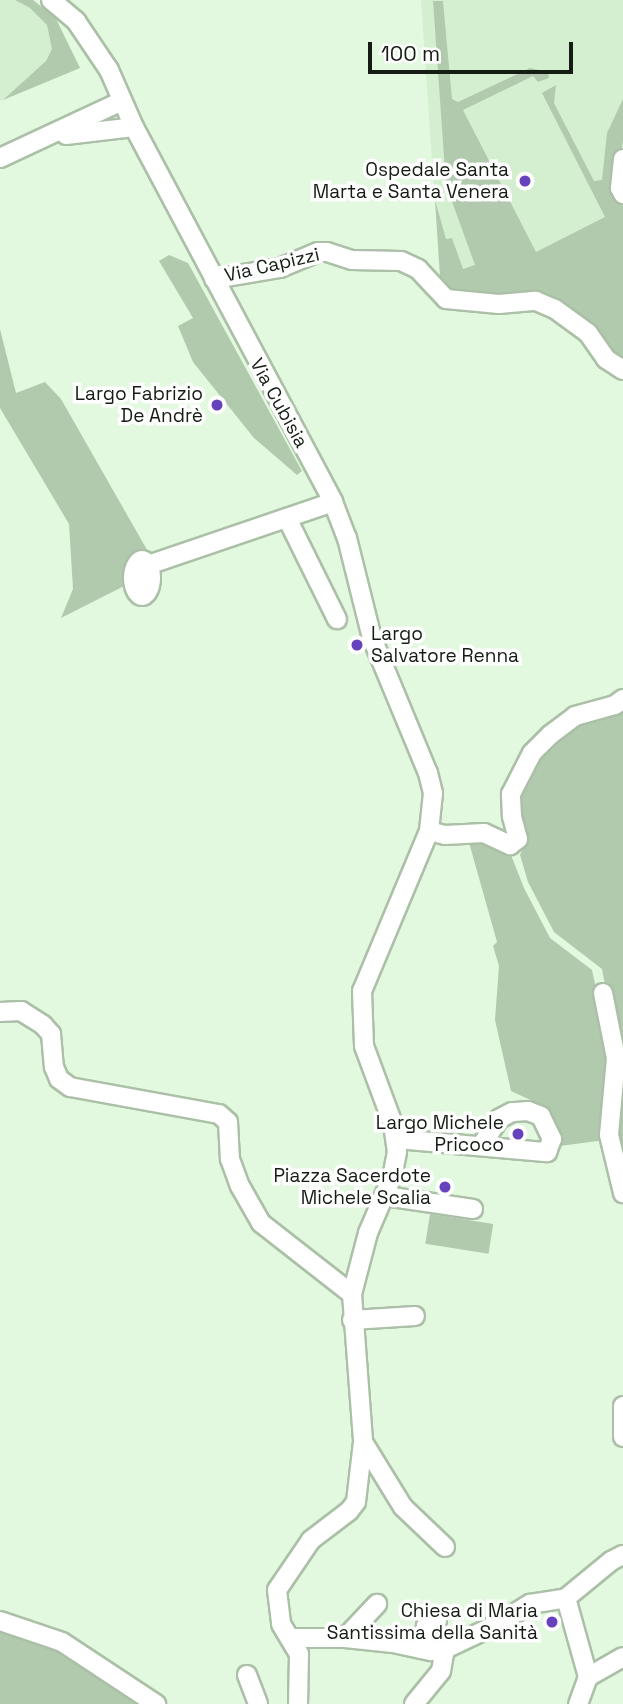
<!DOCTYPE html>
<html>
<head>
<meta charset="utf-8">
<style>
  body { margin:0 }
  #map { position:relative; width:623px; height:1704px; overflow:hidden; background:#e2f8df; font-family:"Space Grotesk",sans-serif }
  div>[style] { position:absolute }
  .built>* { inset:0; background:#d4efd0 }
  .green>* { inset:0; background:#b1caae; transform-origin:0 0 }
  .roads { filter:drop-shadow(2px 0 #abc0a7) drop-shadow(-2px 0 #abc0a7) drop-shadow(0 2px #abc0a7) drop-shadow(0 -2px #abc0a7) }
  .minor>* { height:18px; margin:-9px; padding:0 9px; transform-origin:9px; border-radius:9px; background:#fff }
  .minor>.ring { margin:-9px; padding:0; box-sizing:content-box; background:none; border:18px solid #fff; border-radius:50% }
  .dots>* { width:19px; height:19px; translate:-50% -50%; box-sizing:border-box; border:4px solid #fefefe; border-radius:50% }
  span { translate:-50% -50%; white-space:nowrap; text-align:center; line-height:1.15; -webkit-text-stroke:7px #fefefe; paint-order:stroke }
  .poi-label { font-size:19px; color:#151c14 }
  .right { translate:-100% -50%; text-align:right }
  .left { translate:0 -50%; text-align:left }
  .street-label { font-size:19px; color:#151c14 }
  .scale { position:absolute; left:368px; top:42px; width:205px; height:32px; box-sizing:border-box; border:4px solid #151c14; border-top:0; padding-left:9px; font-size:21px; line-height:24px; white-space:nowrap; color:#151c14; -webkit-text-stroke:5px #fefefe; paint-order:stroke }
</style>
</head>
<body>
<div id="map">
  <div class="built">
    <i style="clip-path:polygon(0 0,33px 0,46px 9px,56px 19px,80px 68px,0 101px)"></i>
    <i style="clip-path:polygon(421px 0,623px 0,623px 141px,616px 189px,623px 207px,555px 306px,441px 291px)"></i>
  </div>
  <div class="green">
    <i style="clip-path:polygon(15px 0,33px 0,56px 19px,80px 68px,3px 100px,46px 61px,52px 49px,47px 25px,30px 8px)"></i>
    <i style="clip-path:polygon(433px 1px,443px 1px,452px 99px,458px 102px,530px 68px,548px 72px,549px 78px,538px 82px,533px 76px,463px 110px,536px 252px,605px 217px,542px 93px,556px 85px,554px 103px,594px 181px,602px 180px,607px 133px,623px 99px,623px 141px,616px 189px,623px 207px,623px 366px,555px 306px,441px 291px,435px 200px,446px 239px,452px 238px,463px 269px,475px 265px,446px 185px)"></i>
    <i style="clip-path:polygon(169px 255px,188px 263px,302px 471px,297px 475px,254px 438px,193px 362px,178px 326px,193px 318px,159px 261px)"></i>
    <i style="clip-path:polygon(0 329px,16px 393px,45px 382px,61px 399px,150px 555px,137px 554px,126px 561px,125px 575px,132px 582px,61px 618px,73px 589px,69px 524px,0 408px)"></i>
    <i style="clip-path:polygon(623px 705px,623px 1033px,613px 1026px,602px 969px,554px 932px,528px 882px,520px 855px,524px 846px,524px 829px,515px 800px,535px 755px,560px 732px)"></i>
    <i style="clip-path:polygon(480px 838px,509px 850px,524px 888px,550px 938px,592px 970px,612px 1062px,605px 1140px,560px 1146px,555px 1121px,539px 1104px,511px 1091px,495px 1020px,499px 966px,493px 946px,497px 942px,468px 839px)"></i>
    <i style="clip-path:polygon(623px 1052px,623px 1176px,614px 1144px)"></i>
    <i style="left:430px;top:1214px;width:64px;height:30px;rotate:9deg"></i>
    <i style="clip-path:polygon(0 1629px,59px 1647px,142px 1704px,0 1704px)"></i>
  </div>
  <div class="roads">
    <div class="minor">
      <i style="left:51px;top:0;width:33px;rotate:40deg"></i>
      <i style="left:76px;top:21px;width:59px;rotate:56deg"></i>
      <i style="left:109px;top:70px;width:62px;rotate:66.3deg"></i>
      <i style="left:134px;top:127px;width:425px;rotate:62deg"></i>
      <i style="left:333px;top:502px;width:39px;rotate:69deg"></i>
      <i style="left:347px;top:538px;width:103px;rotate:76deg"></i>
      <i style="left:372px;top:638px;width:146px;rotate:67.5deg"></i>
      <i style="left:428px;top:773px;width:21px;rotate:76deg"></i>
      <i style="left:433px;top:793px;width:38px;rotate:96deg"></i>
      <i style="left:429px;top:831px;width:173px;rotate:112.7deg"></i>
      <i style="left:362px;top:991px;width:55px;rotate:87.9deg"></i>
      <i style="left:364px;top:1046px;width:83px;rotate:69.6deg"></i>
      <i style="left:393px;top:1124px;width:28px;rotate:82deg"></i>
      <i style="left:397px;top:1152px;width:25px;rotate:101deg"></i>
      <i style="left:392px;top:1177px;width:61px;rotate:113.2deg"></i>
      <i style="left:368px;top:1233px;width:63px;rotate:104.7deg"></i>
      <i style="left:352px;top:1294px;width:148px;rotate:85.7deg"></i>
      <i style="left:363px;top:1442px;width:60px;rotate:96.7deg"></i>
      <i style="left:356px;top:1502px;width:11px;rotate:128deg"></i>
      <i style="left:349px;top:1511px;width:48px;rotate:142.7deg"></i>
      <i style="left:311px;top:1540px;width:60px;rotate:124.2deg"></i>
      <i style="left:277px;top:1590px;width:34px;rotate:83deg"></i>
      <i style="left:281px;top:1624px;width:35px;rotate:59deg"></i>
      <i style="left:299px;top:1654px;width:50px;rotate:91.1deg"></i>
      <i style="left:66px;top:135px;width:68px;rotate:-6.7deg"></i>
      <i style="left:0;top:158px;width:135px;rotate:-25deg"></i>
      <i style="left:623px;top:159px;width:29px;rotate:96deg"></i>
      <i style="left:620px;top:188px;width:7px;rotate:63deg"></i>
      <i style="left:214px;top:279px;width:67px;rotate:-9.5deg"></i>
      <i style="left:280px;top:268px;width:41px;rotate:-22.8deg"></i>
      <i style="left:318px;top:252px;width:9px"></i>
      <i style="left:327px;top:252px;width:26px;rotate:18deg"></i>
      <i style="left:352px;top:260px;width:49px;rotate:1.2deg"></i>
      <i style="left:401px;top:261px;width:19px;rotate:25deg"></i>
      <i style="left:418px;top:269px;width:41px;rotate:47deg"></i>
      <i style="left:446px;top:299px;width:53px;rotate:5.4deg"></i>
      <i style="left:499px;top:304px;width:37px;rotate:-5deg"></i>
      <i style="left:536px;top:301px;width:21px;rotate:23deg"></i>
      <i style="left:555px;top:309px;width:41px;rotate:36deg"></i>
      <i style="left:588px;top:333px;width:32px;rotate:55deg"></i>
      <i style="left:606px;top:359px;width:20px;rotate:33deg"></i>
      <i style="left:287px;top:518px;width:113px;rotate:63.7deg"></i>
      <i class="ring" style="left:133px;top:560px;width:-2px;height:-2px"></i>
      <i style="left:148px;top:565px;width:195px;rotate:-18.8deg"></i>
      <i style="left:429px;top:831px;width:16px;rotate:14deg"></i>
      <i style="left:445px;top:835px;width:39px;rotate:-3deg"></i>
      <i style="left:484px;top:833px;width:29px;rotate:25deg"></i>
      <i style="left:510px;top:845px;width:10px;rotate:-37deg"></i>
      <i style="left:518px;top:839px;width:24px;rotate:-105deg"></i>
      <i style="left:512px;top:816px;width:22px;rotate:-93deg"></i>
      <i style="left:511px;top:794px;width:46px;rotate:-62.9deg"></i>
      <i style="left:532px;top:753px;width:25px;rotate:-45deg"></i>
      <i style="left:550px;top:735px;width:31px;rotate:-37deg"></i>
      <i style="left:575px;top:716px;width:41px;rotate:-15.4deg"></i>
      <i style="left:615px;top:705px;width:10px;rotate:-37deg"></i>
      <i style="left:603px;top:993px;width:66px;rotate:78.7deg"></i>
      <i style="left:616px;top:1058px;width:77px;rotate:95.2deg"></i>
      <i style="left:609px;top:1135px;width:60px;rotate:76.4deg"></i>
      <i style="left:0;top:1012px;width:21px;rotate:-3deg"></i>
      <i style="left:21px;top:1011px;width:26px;rotate:32deg"></i>
      <i style="left:43px;top:1025px;width:12px;rotate:48deg"></i>
      <i style="left:51px;top:1034px;width:33px;rotate:85deg"></i>
      <i style="left:54px;top:1067px;width:13px;rotate:67deg"></i>
      <i style="left:59px;top:1079px;width:14px;rotate:36deg"></i>
      <i style="left:70px;top:1087px;width:151px;rotate:10.3deg"></i>
      <i style="left:219px;top:1114px;width:12px;rotate:42deg"></i>
      <i style="left:228px;top:1122px;width:37px;rotate:87deg"></i>
      <i style="left:230px;top:1159px;width:29px;rotate:70deg"></i>
      <i style="left:240px;top:1186px;width:43px;rotate:60.4deg"></i>
      <i style="left:261px;top:1223px;width:115px;rotate:38deg"></i>
      <i style="left:397px;top:1139px;width:151px;rotate:5deg"></i>
      <i style="left:547px;top:1152px;width:14px;rotate:-69deg"></i>
      <i style="left:552px;top:1139px;width:25px;rotate:-116deg"></i>
      <i style="left:541px;top:1116px;width:14px;rotate:-159deg"></i>
      <i style="left:528px;top:1111px;width:16px;rotate:176deg"></i>
      <i style="left:512px;top:1112px;width:15px;rotate:152deg"></i>
      <i style="left:499px;top:1119px;width:32px;rotate:124deg"></i>
      <i style="left:385px;top:1196px;width:89px;rotate:8.4deg"></i>
      <i style="left:352px;top:1320px;width:63px;rotate:-3.6deg"></i>
      <i style="left:623px;top:1406px;width:31px;rotate:90deg"></i>
      <i style="left:363px;top:1442px;width:76px;rotate:58.4deg"></i>
      <i style="left:403px;top:1507px;width:58px;rotate:43.6deg"></i>
      <i style="left:566px;top:1598px;width:82px;rotate:74.4deg"></i>
      <i style="left:588px;top:1677px;width:29px;rotate:110deg"></i>
      <i style="left:566px;top:1598px;width:58px;rotate:-39.4deg"></i>
      <i style="left:611px;top:1561px;width:13px;rotate:-27deg"></i>
      <i style="left:0;top:1621px;width:65px;rotate:18.7deg"></i>
      <i style="left:62px;top:1642px;width:113px;rotate:33.4deg"></i>
      <i style="left:291px;top:1638px;width:54px"></i>
      <i style="left:345px;top:1638px;width:48px;rotate:5.9deg"></i>
      <i style="left:393px;top:1643px;width:39px;rotate:12deg"></i>
      <i style="left:431px;top:1651px;width:14px;rotate:-8deg"></i>
      <i style="left:445px;top:1649px;width:56px;rotate:-25.2deg"></i>
      <i style="left:496px;top:1625px;width:40px;rotate:-32deg"></i>
      <i style="left:530px;top:1604px;width:36px;rotate:-9deg"></i>
      <i style="left:345px;top:1638px;width:47px;rotate:-46.7deg"></i>
      <i style="left:422px;top:1649px;width:23px;rotate:-80deg"></i>
      <i style="left:426px;top:1626px;width:12px;rotate:-24deg"></i>
      <i style="left:247px;top:1675px;width:31px;rotate:69deg"></i>
      <i style="left:588px;top:1677px;width:40px;rotate:-29.7deg"></i>
      <i style="left:414px;top:1704px;width:43px;rotate:-50.7deg"></i>
      <i style="left:441px;top:1671px;width:22px;rotate:-80deg"></i>
    </div>
  </div>
  <div class="dots">
    <i style="left:525px;top:181px;background:#6643bc"></i>
    <i style="left:217px;top:405px;background:#6643bc"></i>
    <i style="left:357px;top:645px;background:#6643bc"></i>
    <i style="left:518px;top:1134px;background:#6643bc"></i>
    <i style="left:445px;top:1187px;background:#6643bc"></i>
    <i style="left:552px;top:1622px;background:#6643bc"></i>
  </div>
  <div class="poi-label">
    <span class="right" style="left:509px;top:181px">Ospedale Santa<br>Marta e Santa Venera</span>
    <span class="right" style="left:203px;top:405px">Largo Fabrizio<br>De Andrè</span>
    <span class="left" style="left:371px;top:645px">Largo<br>Salvatore Renna</span>
    <span class="right" style="left:504px;top:1134px">Largo Michele<br>Pricoco</span>
    <span class="right" style="left:431px;top:1187px">Piazza Sacerdote<br>Michele Scalia</span>
    <span class="right" style="left:538px;top:1622px">Chiesa di Maria<br>Santissima della Sanità</span>
  </div>
  <div class="street-label">
    <span style="left:272px;top:265px;rotate:-13deg">Via Capizzi</span>
    <span style="left:279px;top:403px;rotate:61deg">Via Cubisia</span>
  </div>
  <div class="scale">100 m</div>
</div>
</body>
</html>
